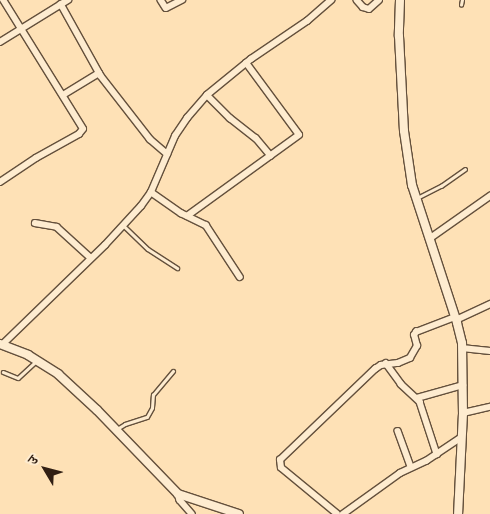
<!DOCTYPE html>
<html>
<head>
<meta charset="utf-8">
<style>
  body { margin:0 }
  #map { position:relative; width:490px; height:514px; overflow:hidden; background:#fee1b6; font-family:"Libre Caslon Text","Noto Serif Devanagari",serif }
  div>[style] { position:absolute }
  .roads { filter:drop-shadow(1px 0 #64503c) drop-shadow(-1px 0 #64503c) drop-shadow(0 1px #64503c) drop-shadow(0 -1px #64503c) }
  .lane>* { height:2.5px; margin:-1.25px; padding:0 1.25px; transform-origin:1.25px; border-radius:1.25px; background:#feecd0 }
  .street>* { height:5.5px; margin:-2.75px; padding:0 2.75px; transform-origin:2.75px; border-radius:2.75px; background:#feecd0 }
  .secondary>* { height:8px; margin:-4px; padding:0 4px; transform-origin:4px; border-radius:4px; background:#feecd0 }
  span { translate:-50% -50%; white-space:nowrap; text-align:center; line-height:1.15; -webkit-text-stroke:4px #feecd0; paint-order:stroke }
  .north { position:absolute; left:20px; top:444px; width:50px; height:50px; -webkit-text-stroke:4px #feecd0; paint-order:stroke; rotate:307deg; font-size:14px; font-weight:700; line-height:20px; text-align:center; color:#311f13 }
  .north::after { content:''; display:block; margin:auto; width:18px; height:22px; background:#311f13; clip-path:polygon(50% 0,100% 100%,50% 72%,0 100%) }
</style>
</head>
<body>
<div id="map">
  <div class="roads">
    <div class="lane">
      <i style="left:461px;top:5px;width:5px;rotate:-79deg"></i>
      <i style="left:417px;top:198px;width:27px;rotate:-27deg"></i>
      <i style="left:441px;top:186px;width:29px;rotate:-35deg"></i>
      <i style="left:124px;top:226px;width:33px;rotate:44deg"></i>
      <i style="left:148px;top:249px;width:35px;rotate:33deg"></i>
      <i style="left:3px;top:372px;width:16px;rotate:22deg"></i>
      <i style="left:18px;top:378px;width:25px;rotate:-43deg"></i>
      <i style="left:117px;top:429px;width:9px;rotate:-32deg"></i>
      <i style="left:125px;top:424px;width:23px;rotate:-18deg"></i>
      <i style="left:147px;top:417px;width:10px;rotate:-61deg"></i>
      <i style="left:152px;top:408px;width:13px;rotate:-86deg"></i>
      <i style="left:153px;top:395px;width:31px;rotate:-50deg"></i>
    </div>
    <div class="street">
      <i style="left:161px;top:0;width:9px;rotate:58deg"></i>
      <i style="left:166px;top:8px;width:18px;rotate:-27deg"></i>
      <i style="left:357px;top:0;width:9px;rotate:49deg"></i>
      <i style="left:363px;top:7px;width:6px;rotate:18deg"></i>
      <i style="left:369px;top:9px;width:13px;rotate:-42deg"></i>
      <i style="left:61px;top:4px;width:82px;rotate:60.9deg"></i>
      <i style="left:101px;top:76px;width:80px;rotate:52.1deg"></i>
      <i style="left:150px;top:139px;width:23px;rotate:41deg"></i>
      <i style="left:0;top:42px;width:80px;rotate:-31.7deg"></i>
      <i style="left:63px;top:95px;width:42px;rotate:-31.4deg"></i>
      <i style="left:207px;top:95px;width:33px;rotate:45deg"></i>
      <i style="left:230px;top:118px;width:33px;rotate:38deg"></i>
      <i style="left:256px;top:138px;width:23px;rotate:50deg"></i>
      <i style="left:0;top:182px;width:43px;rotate:-33.7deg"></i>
      <i style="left:36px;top:158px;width:49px;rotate:-29.2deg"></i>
      <i style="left:79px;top:134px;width:6px;rotate:-51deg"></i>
      <i style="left:83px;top:129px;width:152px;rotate:-121.8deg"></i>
      <i style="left:151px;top:192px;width:37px;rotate:35deg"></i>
      <i style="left:181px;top:213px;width:28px;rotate:26deg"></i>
      <i style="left:206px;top:225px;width:62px;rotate:56.8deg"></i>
      <i style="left:187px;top:216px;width:138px;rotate:-35.9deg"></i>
      <i style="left:299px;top:135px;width:89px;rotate:-126.4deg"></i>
      <i style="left:35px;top:223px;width:22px;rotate:10deg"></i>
      <i style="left:57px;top:227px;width:46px;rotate:42.4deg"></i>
      <i style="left:429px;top:239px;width:75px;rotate:-35.2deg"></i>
      <i style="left:456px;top:320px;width:38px;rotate:-25deg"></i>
      <i style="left:3px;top:344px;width:142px;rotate:-44.1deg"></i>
      <i style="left:105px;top:245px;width:53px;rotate:-47.3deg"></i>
      <i style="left:141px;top:206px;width:17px;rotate:-54deg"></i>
      <i style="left:151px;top:192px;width:61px;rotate:-66.8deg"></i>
      <i style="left:175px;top:136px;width:22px;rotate:-56deg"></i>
      <i style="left:187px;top:118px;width:30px;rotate:-49deg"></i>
      <i style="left:207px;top:95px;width:57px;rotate:-39.3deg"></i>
      <i style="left:251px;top:59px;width:68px;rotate:-34.2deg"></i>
      <i style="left:307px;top:21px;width:32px;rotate:-41deg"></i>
      <i style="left:462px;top:348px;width:28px;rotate:6deg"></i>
      <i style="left:386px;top:363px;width:26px;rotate:54deg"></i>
      <i style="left:401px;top:384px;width:26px;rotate:43deg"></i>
      <i style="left:420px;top:402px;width:55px;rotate:71.9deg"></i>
      <i style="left:417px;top:398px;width:48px;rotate:-15.8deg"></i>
      <i style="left:463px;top:413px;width:28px;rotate:-13deg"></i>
      <i style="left:398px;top:431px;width:38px;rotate:70deg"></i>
      <i style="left:178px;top:494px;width:6px;rotate:72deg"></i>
      <i style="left:180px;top:500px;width:18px;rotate:49deg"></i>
      <i style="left:337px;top:514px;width:72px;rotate:-140.6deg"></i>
      <i style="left:281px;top:468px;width:8px;rotate:-97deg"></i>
      <i style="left:280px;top:460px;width:132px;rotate:-43.8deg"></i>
      <i style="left:375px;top:369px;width:7px;rotate:-34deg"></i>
      <i style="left:381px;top:365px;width:17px;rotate:-7deg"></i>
      <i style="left:398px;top:363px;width:13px;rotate:-23deg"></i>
      <i style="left:410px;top:358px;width:14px;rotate:-60deg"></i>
      <i style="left:417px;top:346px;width:11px;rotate:-105deg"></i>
      <i style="left:414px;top:335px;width:4px;rotate:-56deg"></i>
      <i style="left:416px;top:332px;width:42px;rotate:-21deg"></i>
      <i style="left:343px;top:514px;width:70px;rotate:-35.7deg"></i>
      <i style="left:400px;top:473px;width:29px;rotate:-25deg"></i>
      <i style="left:426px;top:461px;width:43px;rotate:-33.7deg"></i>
    </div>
    <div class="secondary">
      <i style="left:400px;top:0;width:36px;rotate:92deg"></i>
      <i style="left:399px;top:36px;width:95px;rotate:87deg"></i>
      <i style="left:404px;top:131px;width:55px;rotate:81.6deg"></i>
      <i style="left:412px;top:185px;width:145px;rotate:71.9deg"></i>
      <i style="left:457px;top:323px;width:21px;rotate:76deg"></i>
      <i style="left:462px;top:343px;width:70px;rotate:89.2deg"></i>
      <i style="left:463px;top:413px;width:101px;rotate:92.8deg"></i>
      <i style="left:0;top:344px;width:30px;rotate:21deg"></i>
      <i style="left:28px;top:355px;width:36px;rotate:32deg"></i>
      <i style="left:58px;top:374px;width:53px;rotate:42.7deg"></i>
      <i style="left:97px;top:410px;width:117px;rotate:46deg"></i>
      <i style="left:178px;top:494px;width:64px;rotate:18.2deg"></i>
    </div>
  </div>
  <div class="north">उ</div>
</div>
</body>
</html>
